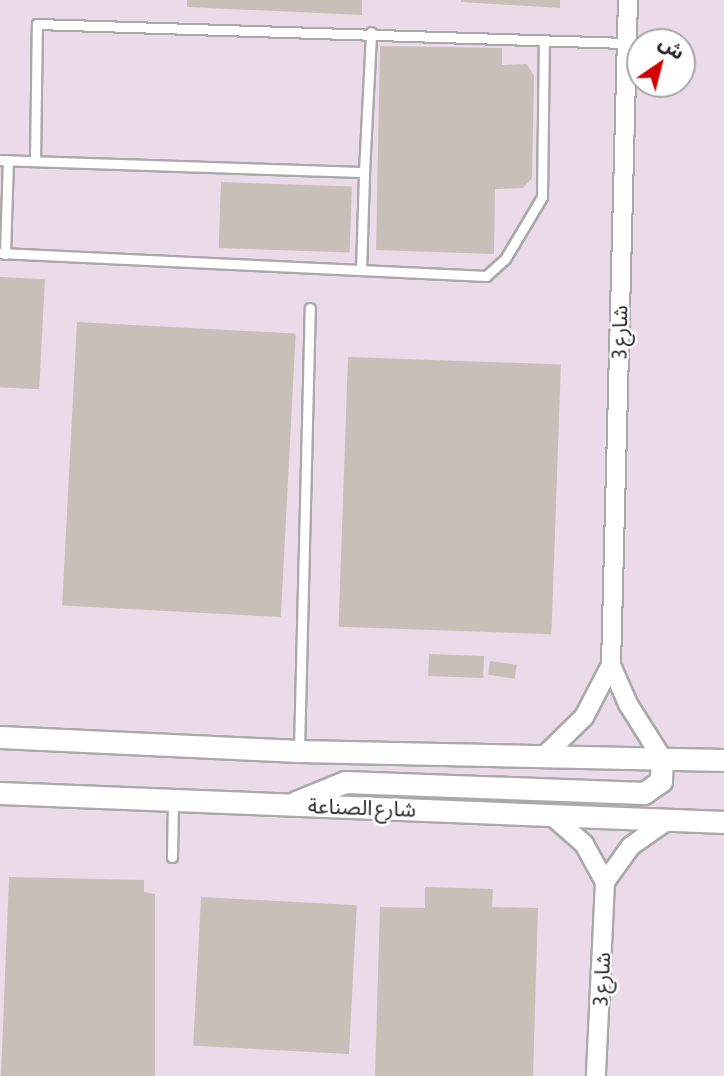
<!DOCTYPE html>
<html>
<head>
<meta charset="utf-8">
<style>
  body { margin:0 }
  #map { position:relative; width:724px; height:1076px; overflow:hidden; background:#f2efe9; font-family:"Asap Condensed","Noto Sans Arabic",sans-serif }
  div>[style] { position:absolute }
  .industrial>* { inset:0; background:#ebdbe8 }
  .building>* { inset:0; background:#c7bfb8; transform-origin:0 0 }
  .roads { filter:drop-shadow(2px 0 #a9a9a9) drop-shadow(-2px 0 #a9a9a9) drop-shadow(0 2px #a9a9a9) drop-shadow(0 -2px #a9a9a9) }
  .service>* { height:9px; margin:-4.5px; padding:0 4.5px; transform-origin:4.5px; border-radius:4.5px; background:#fff }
  .minor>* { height:18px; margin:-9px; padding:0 9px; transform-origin:9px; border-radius:9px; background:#fff }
  .tertiary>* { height:21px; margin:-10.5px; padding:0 10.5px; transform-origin:10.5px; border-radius:10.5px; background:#fff }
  span { translate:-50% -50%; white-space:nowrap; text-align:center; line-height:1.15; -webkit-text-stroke:5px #fff; paint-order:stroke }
  .street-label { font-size:21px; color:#222 }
  .north { position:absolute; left:626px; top:28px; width:70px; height:70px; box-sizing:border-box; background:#fff; border:2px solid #a7a7a7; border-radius:50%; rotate:35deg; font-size:19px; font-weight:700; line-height:28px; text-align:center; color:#222 }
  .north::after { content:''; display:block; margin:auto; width:24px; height:32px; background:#d40000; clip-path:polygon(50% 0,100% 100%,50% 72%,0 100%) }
</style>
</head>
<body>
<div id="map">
  <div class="industrial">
    <i style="clip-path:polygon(evenodd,0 0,724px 0,724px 1076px,0 1076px,0 0,640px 42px,682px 42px,682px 84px,640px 84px,640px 42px)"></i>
  </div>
  <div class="building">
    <i style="clip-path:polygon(187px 0,362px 0,362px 15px,187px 7px)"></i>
    <i style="clip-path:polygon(461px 0,560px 0,560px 8px,461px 2px)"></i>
    <i style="clip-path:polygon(380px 46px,502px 48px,502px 65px,527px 64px,534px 76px,532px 178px,523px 188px,495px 189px,494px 254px,376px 250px)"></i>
    <i style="left:221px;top:182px;width:131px;height:66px;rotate:2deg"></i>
    <i style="left:0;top:277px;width:45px;height:110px;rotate:3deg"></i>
    <i style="left:77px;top:322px;width:219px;height:284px;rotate:3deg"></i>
    <i style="left:348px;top:357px;width:213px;height:270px;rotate:2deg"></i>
    <i style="left:429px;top:654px;width:55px;height:22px;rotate:2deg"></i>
    <i style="left:490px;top:661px;width:27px;height:14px;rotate:8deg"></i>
    <i style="clip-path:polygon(9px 877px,144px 880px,144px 892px,155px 894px,155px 1076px,1px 1076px)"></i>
    <i style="clip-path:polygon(425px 887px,493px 889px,492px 907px,538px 908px,533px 1076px,375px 1076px,380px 907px,425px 908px)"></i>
    <i style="left:201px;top:897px;width:156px;height:149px;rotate:3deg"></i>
  </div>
  <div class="roads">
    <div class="service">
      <i style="left:0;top:160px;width:364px;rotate:1.9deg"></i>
      <i style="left:364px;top:172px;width:140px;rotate:-87.1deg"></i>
      <i style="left:35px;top:161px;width:137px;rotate:-89.2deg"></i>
      <i style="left:37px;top:24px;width:589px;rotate:1.85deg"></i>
      <i style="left:0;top:253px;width:487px;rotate:2.7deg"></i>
      <i style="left:486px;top:276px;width:25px;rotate:-42deg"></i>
      <i style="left:505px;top:259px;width:72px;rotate:-59.2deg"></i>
      <i style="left:542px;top:197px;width:155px;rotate:-89.3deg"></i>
      <i style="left:5px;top:254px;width:94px;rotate:-88.2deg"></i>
      <i style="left:361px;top:270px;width:98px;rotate:-88.2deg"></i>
      <i style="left:299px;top:750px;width:442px;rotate:-88.6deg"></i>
      <i style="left:172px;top:857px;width:56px;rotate:-89deg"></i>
    </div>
    <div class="minor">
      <i style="left:611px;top:665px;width:43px;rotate:66.4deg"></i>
      <i style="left:628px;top:704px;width:64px;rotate:57.8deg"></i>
      <i style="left:542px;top:758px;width:59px;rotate:-44.3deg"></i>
      <i style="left:584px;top:717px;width:59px;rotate:-62.6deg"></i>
      <i style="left:611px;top:665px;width:665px;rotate:-88.54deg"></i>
      <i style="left:551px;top:815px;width:44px;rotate:41.3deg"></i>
      <i style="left:584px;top:844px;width:43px;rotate:61.1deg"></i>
      <i style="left:605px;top:882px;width:194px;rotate:92.7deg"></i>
      <i style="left:605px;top:882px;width:44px;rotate:-54.2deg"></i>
      <i style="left:631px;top:846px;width:45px;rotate:-35.1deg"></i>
    </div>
    <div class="tertiary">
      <i style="left:0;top:737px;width:299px;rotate:2.7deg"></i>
      <i style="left:299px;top:751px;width:425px;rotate:1.2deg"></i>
      <i style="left:0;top:793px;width:725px;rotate:2.29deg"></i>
      <i style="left:296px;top:802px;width:53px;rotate:-22.2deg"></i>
      <i style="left:345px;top:782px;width:299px;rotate:2.1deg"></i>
      <i style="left:644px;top:793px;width:21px;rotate:-35deg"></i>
      <i style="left:661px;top:781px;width:23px;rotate:-88deg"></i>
    </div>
  </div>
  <div class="street-label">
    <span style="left:619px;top:332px;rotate:-89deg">شارع 3</span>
    <span style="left:362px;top:807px;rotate:2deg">شارع الصناعة</span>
    <span style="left:601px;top:979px;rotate:-87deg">شارع 3</span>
  </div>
  <div class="north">ش</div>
</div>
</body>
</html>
